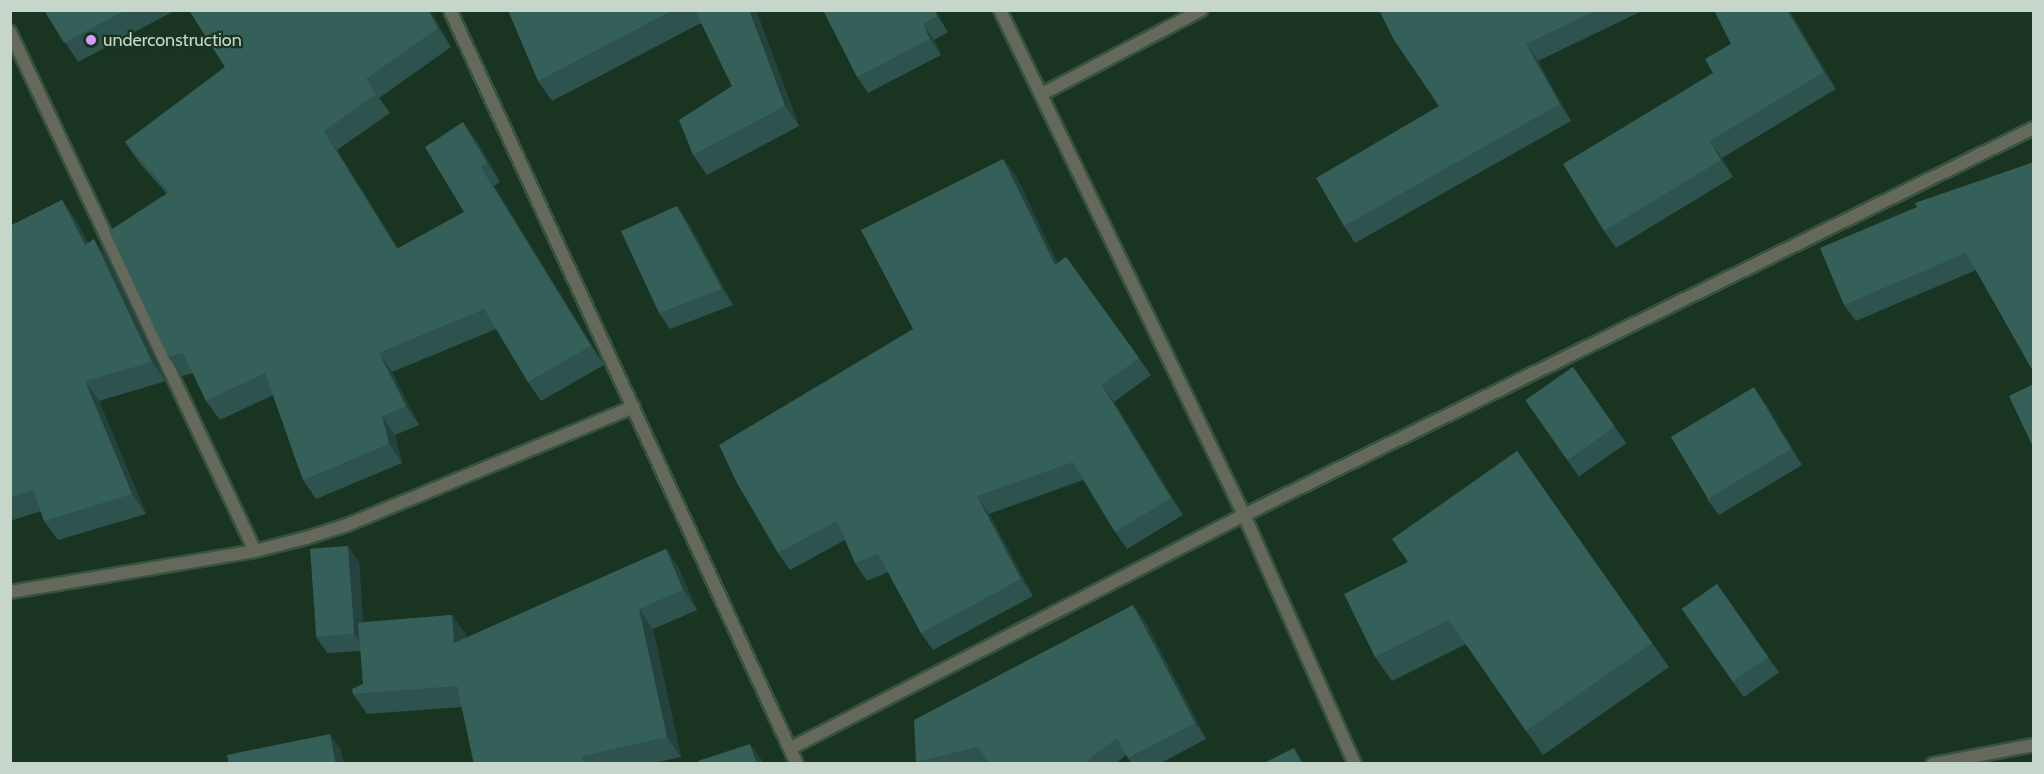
<!DOCTYPE html>
<html>
<head>
<meta charset="utf-8">
<style>
  body { margin:0 }
  #map { position:relative; width:2044px; height:774px; overflow:hidden; background:#193522; font-family:Cabin,sans-serif }
  div>[style] { position:absolute }
  .roads { filter:drop-shadow(2px 0 #385240) drop-shadow(-2px 0 #385240) drop-shadow(0 2px #385240) drop-shadow(0 -2px #385240) }
  .street>* { height:12px; margin:-6px; padding:0 6px; transform-origin:6px; border-radius:6px; background:#65695b }
  .wall>* { inset:0; background:#2e524d; transform-origin:0 0 }
  .shaded-wall>* { inset:0; background:#25423e }
  .building>* { inset:0; background:#355f59; transform-origin:0 0 }
  .dots>* { width:16px; height:16px; translate:-50% -50%; box-sizing:border-box; border:3px solid #193522; border-radius:50% }
  span { translate:-50% -50%; white-space:nowrap; text-align:center; line-height:1.15; -webkit-text-stroke:4.5px #193522; paint-order:stroke }
  .poi-label { font-size:18px; color:#c6d6ca }
  .left { translate:0 -50%; text-align:left }
  .frame { position:absolute; inset:0; border:12px solid #c6d6ca; pointer-events:none }
</style>
</head>
<body>
<div id="map">
  <div class="roads">
    <div class="street">
      <i style="left:450px;top:10px;width:830px;rotate:65.29deg"></i>
      <i style="left:1000px;top:10px;width:561px;rotate:64.21deg"></i>
      <i style="left:1244px;top:515px;width:273px;rotate:66deg"></i>
      <i style="left:10px;top:32px;width:574px;rotate:64.73deg"></i>
      <i style="left:1042px;top:94px;width:180px;rotate:-27.8deg"></i>
      <i style="left:10px;top:592px;width:248px;rotate:-9.5deg"></i>
      <i style="left:255px;top:551px;width:53px;rotate:-14.3deg"></i>
      <i style="left:306px;top:538px;width:43px;rotate:-17.6deg"></i>
      <i style="left:347px;top:525px;width:310px;rotate:-22.4deg"></i>
      <i style="left:791px;top:748px;width:509px;rotate:-27.22deg"></i>
      <i style="left:1244px;top:515px;width:880px;rotate:-26.1deg"></i>
      <i style="left:1933px;top:764px;width:103px;rotate:-10.7deg"></i>
    </div>
  </div>
  <div class="wall">
    <i style="clip-path:polygon(44px 10px,176px 10px,78px 62px)"></i>
    <i style="clip-path:polygon(189px 10px,430px 10px,451px 47px,379px 98px,390px 113px,337px 150px,398px 248px,464px 212px,477px 141px,500px 182px,494px 186px,604px 365px,541px 401px,528px 382px,496px 329px,392px 372px,419px 425px,395px 435px,402px 463px,316px 499px,303px 480px,273px 395px,220px 420px,206px 401px,193px 373px,182px 376px,168px 357px,167px 194px,138px 161px,125px 142px,225px 67px)"></i>
    <i style="clip-path:polygon(508px 10px,756px 10px,799px 126px,707px 175px,693px 155px,732px 86px,701px 23px,552px 101px,538px 81px)"></i>
    <i style="clip-path:polygon(935px 10px,948px 32px,934px 40px,941px 55px,868px 93px,857px 77px)"></i>
    <i style="clip-path:polygon(1379px 10px,1644px 10px,1538px 61px,1571px 121px,1355px 243px,1344px 226px,1439px 106px)"></i>
    <i style="clip-path:polygon(1789px 10px,1836px 89px,1722px 158px,1733px 177px,1616px 248px,1604px 231px,1713px 73px,1731px 44px)"></i>
    <i style="clip-path:polygon(1003px 159px,1016px 176px,1057px 263px,1066px 257px,1151px 375px,1114px 402px,1183px 515px,1127px 549px,1115px 532px,1083px 480px,989px 514px,1033px 596px,933px 650px,921px 633px,888px 572px,867px 581px,855px 563px,845px 540px,790px 570px,778px 553px,913px 329px)"></i>
    <i style="clip-path:polygon(2034px 162px,1976px 270px,1856px 321px,1844px 305px)"></i>
    <i style="clip-path:polygon(62px 200px,75px 219px,88px 243px,108px 259px,166px 381px,99px 401px,146px 514px,58px 540px,44px 521px,41px 511px,10px 521px,10px 226px)"></i>
    <i style="clip-path:polygon(688px 222px,733px 305px,670px 329px,659px 313px)"></i>
    <i style="left:1573px;top:367px;width:93px;height:58px;rotate:55deg"></i>
    <i style="clip-path:polygon(1765px 403px,1802px 465px,1719px 515px,1707px 499px)"></i>
    <i style="clip-path:polygon(1517px 451px,1669px 667px,1543px 755px,1466px 644px,1392px 681px,1375px 657px,1408px 562px)"></i>
    <i style="clip-path:polygon(666px 549px,679px 569px,697px 610px,653px 629px,681px 757px,650px 764px,474px 764px,462px 707px,367px 714px,353px 694px,363px 684px,361px 651px,327px 653px,316px 637px,359px 562px,363px 622px,452px 615px,466px 635px,466px 638px)"></i>
    <i style="left:1717px;top:584px;width:108px;height:43px;rotate:55deg"></i>
    <i style="clip-path:polygon(1145px 621px,1206px 739px,1159px 764px,1132px 764px,1126px 755px,1115px 764px,917px 764px,916px 762px)"></i>
  </div>
  <div class="shaded-wall">
    <i style="clip-path:polygon(428px 10px,430px 10px,451px 47px,438px 28px)"></i>
    <i style="clip-path:polygon(749px 10px,756px 10px,799px 126px,785px 106px)"></i>
    <i style="clip-path:polygon(934px 10px,935px 10px,948px 32px,937px 16px)"></i>
    <i style="clip-path:polygon(1787px 10px,1789px 10px,1836px 89px,1824px 72px)"></i>
    <i style="clip-path:polygon(923px 24px,934px 40px,941px 55px,930px 39px)"></i>
    <i style="clip-path:polygon(1526px 44px,1538px 61px,1571px 121px,1560px 104px)"></i>
    <i style="clip-path:polygon(463px 122px,477px 141px,500px 182px,487px 163px)"></i>
    <i style="clip-path:polygon(324px 131px,337px 150px,410px 268px,397px 249px)"></i>
    <i style="clip-path:polygon(1710px 141px,1722px 158px,1733px 177px,1721px 160px)"></i>
    <i style="clip-path:polygon(1003px 159px,1016px 176px,1067px 282px,1055px 265px)"></i>
    <i style="clip-path:polygon(481px 167px,494px 186px,604px 365px,591px 346px)"></i>
    <i style="clip-path:polygon(62px 200px,75px 219px,99px 264px,85px 245px)"></i>
    <i style="clip-path:polygon(677px 206px,688px 222px,733px 305px,722px 289px)"></i>
    <i style="clip-path:polygon(94px 239px,108px 259px,166px 381px,152px 362px)"></i>
    <i style="clip-path:polygon(379px 353px,392px 372px,419px 425px,406px 406px)"></i>
    <i style="clip-path:polygon(85px 381px,99px 401px,146px 514px,132px 494px)"></i>
    <i style="clip-path:polygon(1102px 385px,1114px 402px,1183px 515px,1171px 498px)"></i>
    <i style="clip-path:polygon(1754px 387px,1765px 403px,1802px 465px,1791px 449px)"></i>
    <i style="clip-path:polygon(382px 416px,395px 435px,402px 463px,389px 444px)"></i>
    <i style="clip-path:polygon(977px 496px,989px 514px,1033px 596px,1021px 579px)"></i>
    <i style="clip-path:polygon(348px 546px,359px 562px,365px 650px,354px 634px)"></i>
    <i style="clip-path:polygon(666px 549px,679px 569px,697px 610px,683px 590px)"></i>
    <i style="clip-path:polygon(1133px 605px,1145px 621px,1206px 739px,1195px 723px)"></i>
    <i style="clip-path:polygon(639px 609px,653px 629px,681px 757px,667px 737px)"></i>
    <i style="clip-path:polygon(452px 615px,466px 635px,468px 663px,454px 643px)"></i>
    <i style="clip-path:polygon(330px 734px,341px 750px,344px 764px,336px 764px)"></i>
    <i style="clip-path:polygon(750px 744px,762px 760px,763px 764px,757px 764px)"></i>
    <i style="clip-path:polygon(1294px 748px,1305px 764px,1302px 764px)"></i>
  </div>
  <div class="building">
    <i style="clip-path:polygon(44px 10px,126px 10px,64px 43px)"></i>
    <i style="clip-path:polygon(189px 10px,428px 10px,438px 28px,366px 79px,376px 94px,324px 131px,397px 249px,464px 212px,425px 147px,463px 122px,487px 163px,481px 167px,591px 346px,528px 382px,484px 309px,379px 353px,406px 406px,382px 416px,389px 444px,303px 480px,265px 373px,206px 401px,183px 353px,168px 357px,109px 231px,169px 192px,125px 142px,225px 67px)"></i>
    <i style="clip-path:polygon(508px 10px,673px 10px,538px 81px)"></i>
    <i style="clip-path:polygon(695px 10px,749px 10px,785px 106px,693px 155px,679px 120px,732px 86px)"></i>
    <i style="clip-path:polygon(823px 10px,934px 10px,937px 16px,923px 24px,930px 39px,857px 77px)"></i>
    <i style="clip-path:polygon(1379px 10px,1597px 10px,1526px 44px,1560px 104px,1344px 226px,1316px 178px,1439px 106px,1394px 40px)"></i>
    <i style="clip-path:polygon(1714px 10px,1787px 10px,1824px 72px,1710px 141px,1721px 160px,1604px 231px,1563px 164px,1713px 73px,1705px 59px,1731px 44px)"></i>
    <i style="clip-path:polygon(1003px 159px,1055px 265px,1066px 257px,1139px 358px,1102px 385px,1171px 498px,1115px 532px,1073px 462px,977px 496px,1021px 579px,921px 633px,878px 554px,855px 563px,837px 521px,778px 553px,737px 483px,719px 445px,913px 329px,861px 230px)"></i>
    <i style="clip-path:polygon(2034px 162px,2034px 373px,1966px 253px,1844px 305px,1820px 248px,1917px 207px,1915px 203px)"></i>
    <i style="clip-path:polygon(62px 200px,85px 245px,94px 239px,152px 362px,85px 381px,132px 494px,44px 521px,33px 490px,10px 497px,10px 226px)"></i>
    <i style="clip-path:polygon(677px 206px,722px 289px,659px 313px,621px 231px)"></i>
    <i style="left:1573px;top:367px;width:73px;height:58px;rotate:55deg"></i>
    <i style="clip-path:polygon(2034px 384px,2034px 449px,2009px 396px)"></i>
    <i style="left:1754px;top:387px;width:72px;height:97px;rotate:59deg"></i>
    <i style="clip-path:polygon(1517px 451px,1652px 643px,1526px 731px,1449px 620px,1375px 657px,1344px 594px,1408px 562px,1392px 539px)"></i>
    <i style="left:348px;top:546px;width:88px;height:38px;rotate:86deg"></i>
    <i style="clip-path:polygon(666px 549px,683px 590px,639px 609px,667px 737px,582px 756px,584px 764px,474px 764px,457px 686px,353px 694px,352px 689px,363px 684px,358px 623px,452px 615px,454px 643px)"></i>
    <i style="left:1717px;top:584px;width:89px;height:43px;rotate:55deg"></i>
    <i style="clip-path:polygon(1133px 605px,1195px 723px,1128px 758px,1117px 738px,1083px 764px,990px 764px,978px 747px,916px 762px,914px 720px)"></i>
    <i style="clip-path:polygon(330px 734px,336px 764px,229px 764px,227px 755px)"></i>
    <i style="clip-path:polygon(750px 744px,757px 764px,699px 764px,698px 761px)"></i>
    <i style="clip-path:polygon(1294px 748px,1302px 764px,1262px 764px)"></i>
  </div>
  <div class="dots">
    <i style="left:91px;top:40px;background:#d29dfd"></i>
  </div>
  <div class="poi-label">
    <span class="left" style="left:103px;top:40px">underconstruction</span>
  </div>
  <div class="frame"></div>
</div>
</body>
</html>
